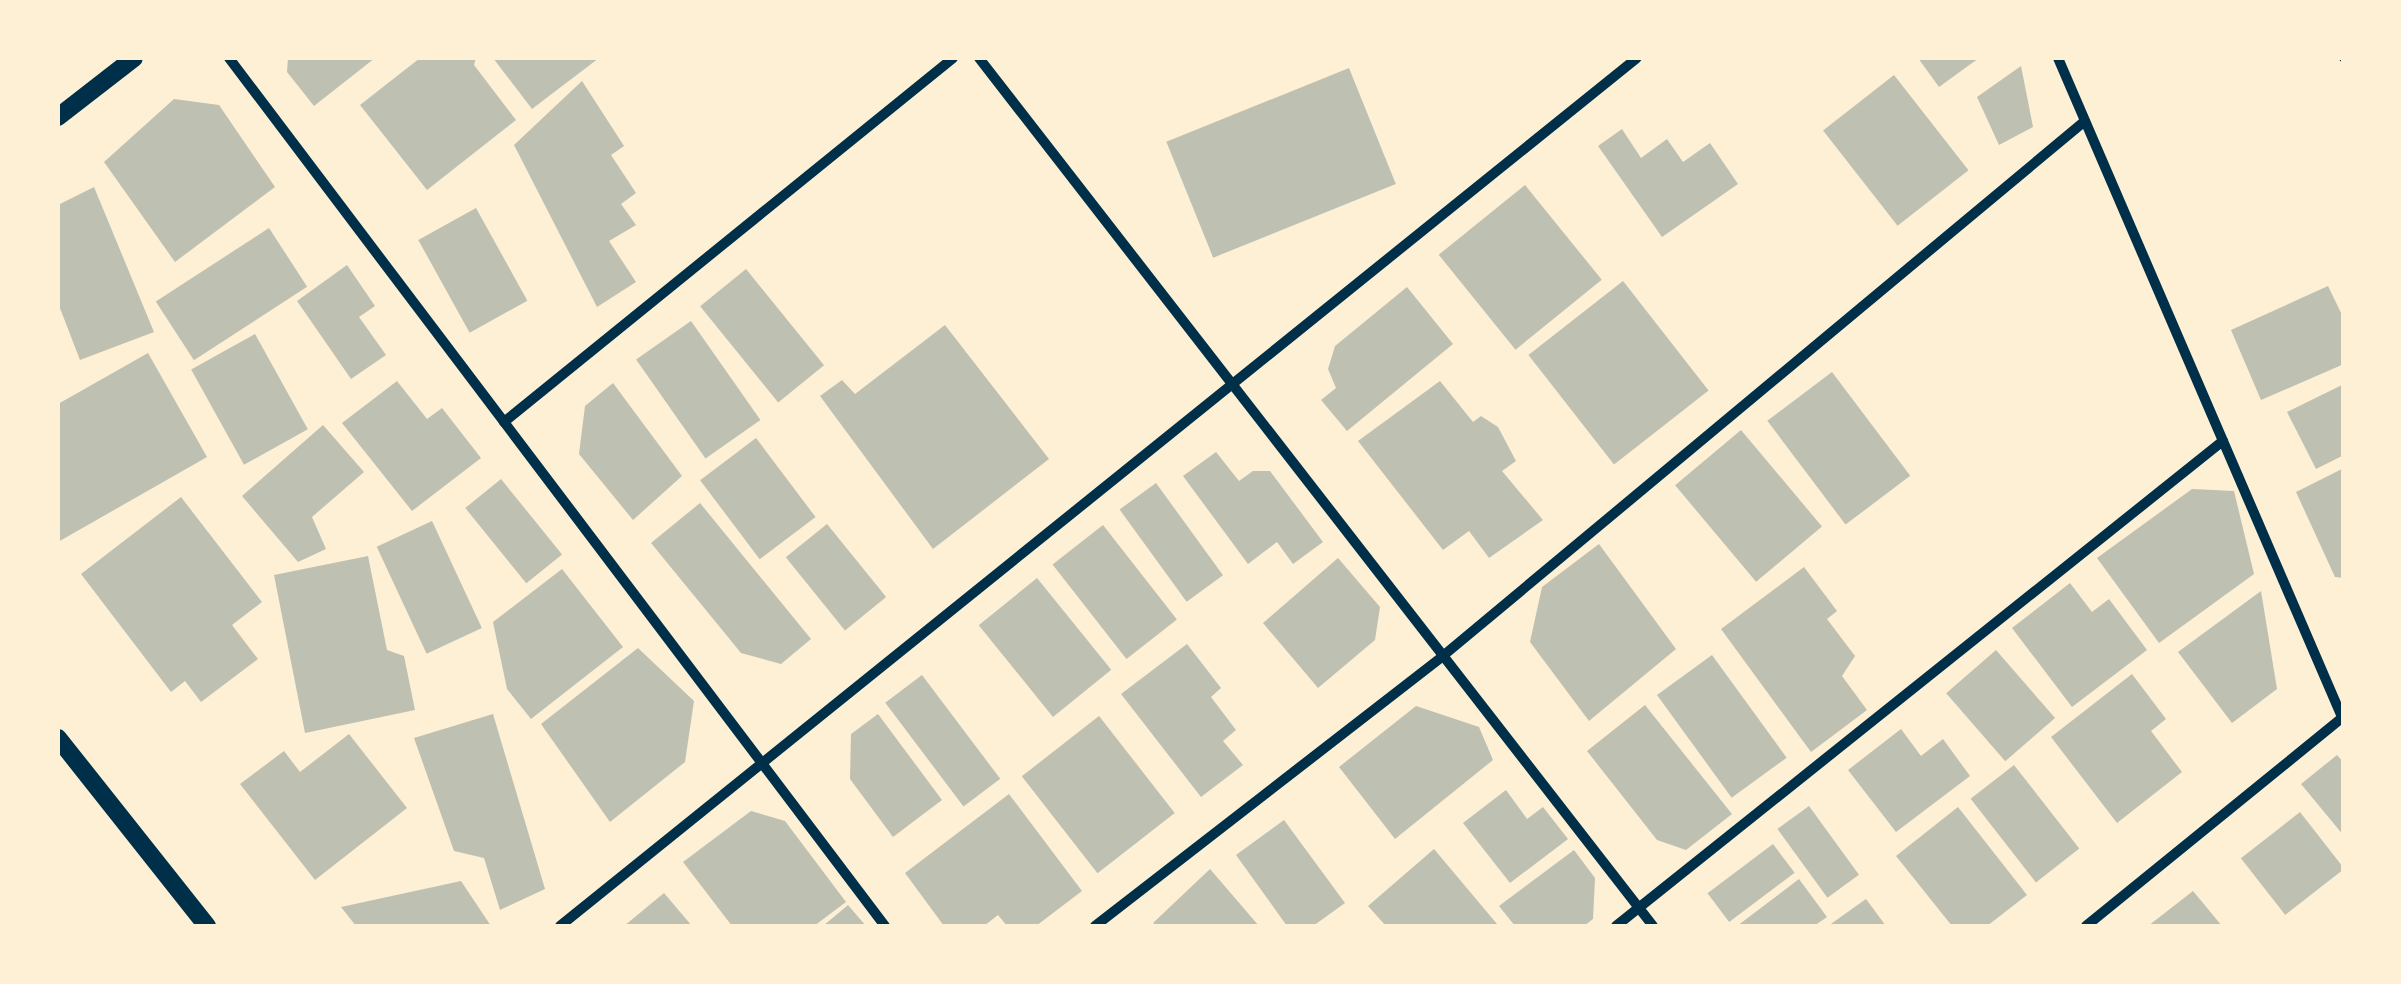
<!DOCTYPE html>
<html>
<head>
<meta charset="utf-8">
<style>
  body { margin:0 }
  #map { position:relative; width:2401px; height:984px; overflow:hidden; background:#fdf0d5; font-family:"Space Grotesk",sans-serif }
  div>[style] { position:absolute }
  .building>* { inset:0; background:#bec0b2; transform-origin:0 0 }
  .service>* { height:8px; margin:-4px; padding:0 4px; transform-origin:4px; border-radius:4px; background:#003049 }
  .minor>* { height:10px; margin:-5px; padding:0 5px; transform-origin:5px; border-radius:5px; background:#003049 }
  .tertiary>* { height:18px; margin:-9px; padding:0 9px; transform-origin:9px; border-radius:9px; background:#003049 }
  span { translate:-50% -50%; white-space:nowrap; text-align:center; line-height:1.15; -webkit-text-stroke:9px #fdf0d5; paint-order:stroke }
  .frame { position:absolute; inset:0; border:60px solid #fdf0d5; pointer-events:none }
</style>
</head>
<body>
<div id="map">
  <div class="building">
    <i style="clip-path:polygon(288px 58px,375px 58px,314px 106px,287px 72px)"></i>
    <i style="clip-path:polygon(420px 58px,476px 58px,474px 65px,516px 120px,427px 190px,360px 105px)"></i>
    <i style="clip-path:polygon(493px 58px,599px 58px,532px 109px)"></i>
    <i style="clip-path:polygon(1918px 58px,1979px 58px,1939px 87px)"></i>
    <i style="clip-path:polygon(2021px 66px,2033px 127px,1999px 145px,1977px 97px)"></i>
    <i style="left:1349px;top:68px;width:125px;height:197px;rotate:68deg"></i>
    <i style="left:1894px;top:75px;width:121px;height:90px;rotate:52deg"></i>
    <i style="clip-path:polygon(582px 81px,624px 146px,611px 155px,636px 193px,621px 204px,636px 225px,609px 241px,636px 282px,597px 307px,514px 145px)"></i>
    <i style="clip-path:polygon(174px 99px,219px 105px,275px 187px,175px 262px,104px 162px)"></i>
    <i style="clip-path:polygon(1622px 129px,1641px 158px,1667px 139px,1683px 162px,1710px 143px,1738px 184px,1662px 237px,1598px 146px)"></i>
    <i style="left:1525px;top:185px;width:122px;height:111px;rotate:51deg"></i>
    <i style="clip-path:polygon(94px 187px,154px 332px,80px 360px,58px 303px,58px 205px)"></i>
    <i style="left:476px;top:208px;width:106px;height:66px;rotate:61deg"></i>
    <i style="left:269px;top:228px;width:70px;height:135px;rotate:57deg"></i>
    <i style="clip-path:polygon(347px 265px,375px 306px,359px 317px,386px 355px,351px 379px,297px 301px)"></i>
    <i style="left:746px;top:269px;width:124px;height:59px;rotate:51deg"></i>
    <i style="left:1623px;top:281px;width:139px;height:120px;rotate:52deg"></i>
    <i style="clip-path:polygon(2328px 286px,2344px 319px,2344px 364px,2261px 400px,2231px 330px)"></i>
    <i style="clip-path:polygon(1407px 287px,1453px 344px,1347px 431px,1321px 400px,1336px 388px,1328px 369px,1335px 346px)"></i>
    <i style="left:691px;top:321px;width:121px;height:67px;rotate:55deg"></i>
    <i style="clip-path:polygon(945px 325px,1049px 459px,933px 549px,820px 396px,842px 380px,855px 394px)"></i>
    <i style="left:255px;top:334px;width:109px;height:73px;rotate:61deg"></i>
    <i style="clip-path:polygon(148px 353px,207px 457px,58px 542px,58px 404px)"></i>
    <i style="left:1832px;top:372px;width:130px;height:81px;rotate:53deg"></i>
    <i style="clip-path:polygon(397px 381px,427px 419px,442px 408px,481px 458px,412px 511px,342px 423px)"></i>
    <i style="clip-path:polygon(1440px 381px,1473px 422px,1481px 416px,1498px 427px,1516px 461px,1502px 471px,1543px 520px,1489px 558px,1469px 531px,1443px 550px,1358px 441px)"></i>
    <i style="clip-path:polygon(613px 383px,682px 476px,633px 520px,579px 454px,585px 406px)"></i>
    <i style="clip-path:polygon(2344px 384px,2344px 455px,2316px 469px,2287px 412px)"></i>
    <i style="clip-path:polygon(323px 425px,364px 472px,312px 517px,326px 549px,298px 562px,242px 496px)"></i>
    <i style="left:1741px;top:430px;width:126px;height:86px;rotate:50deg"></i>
    <i style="left:756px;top:438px;width:99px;height:70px;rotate:53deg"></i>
    <i style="clip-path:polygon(1216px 452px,1239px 481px,1253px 471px,1270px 471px,1323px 542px,1293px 564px,1277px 542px,1248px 564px,1183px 476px)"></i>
    <i style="clip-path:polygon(2344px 468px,2344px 578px,2335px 577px,2296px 492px)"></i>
    <i style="left:501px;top:479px;width:97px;height:46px;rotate:51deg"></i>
    <i style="left:1156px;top:483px;width:114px;height:45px;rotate:54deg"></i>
    <i style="clip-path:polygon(2192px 489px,2234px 491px,2254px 574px,2159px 643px,2097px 558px)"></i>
    <i style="clip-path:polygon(181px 497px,262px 602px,232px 625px,258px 659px,201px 702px,185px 681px,171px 692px,81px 574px)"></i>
    <i style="clip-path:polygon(700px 503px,811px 639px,781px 664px,741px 653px,651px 543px)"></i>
    <i style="left:432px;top:521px;width:118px;height:61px;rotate:65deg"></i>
    <i style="left:827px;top:524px;width:94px;height:53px;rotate:51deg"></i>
    <i style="left:1103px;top:525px;width:120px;height:64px;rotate:52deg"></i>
    <i style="clip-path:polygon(1599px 544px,1676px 649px,1589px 721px,1530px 642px,1542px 587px)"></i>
    <i style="clip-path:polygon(368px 556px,387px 650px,404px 656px,415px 710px,305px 733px,274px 575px)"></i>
    <i style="clip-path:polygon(1338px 558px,1380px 607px,1375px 640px,1318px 688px,1263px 623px)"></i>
    <i style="clip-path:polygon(1804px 567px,1837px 611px,1827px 619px,1855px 656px,1842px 676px,1867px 710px,1811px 752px,1721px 629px)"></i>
    <i style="clip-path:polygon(562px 569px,623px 647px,531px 719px,507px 689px,493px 622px)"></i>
    <i style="left:1037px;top:578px;width:118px;height:75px;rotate:51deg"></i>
    <i style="clip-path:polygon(2070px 583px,2092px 612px,2109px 599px,2147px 650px,2072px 707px,2012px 628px)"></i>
    <i style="clip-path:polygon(2261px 591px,2277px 689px,2232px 723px,2178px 652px)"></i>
    <i style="clip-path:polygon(1187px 644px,1221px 688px,1211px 697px,1236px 730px,1223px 741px,1243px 765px,1201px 797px,1121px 694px)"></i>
    <i style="clip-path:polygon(638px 648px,694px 701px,685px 762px,610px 822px,541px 724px)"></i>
    <i style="left:1996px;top:650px;width:90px;height:66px;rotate:49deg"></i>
    <i style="left:1712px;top:655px;width:127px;height:68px;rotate:54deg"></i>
    <i style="clip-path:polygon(2132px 674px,2166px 719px,2151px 731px,2182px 772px,2117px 823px,2051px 737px)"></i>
    <i style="left:922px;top:675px;width:130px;height:46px;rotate:53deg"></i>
    <i style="clip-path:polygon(1645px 705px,1732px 814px,1686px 850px,1657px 840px,1587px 751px)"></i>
    <i style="clip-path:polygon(1416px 706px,1479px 727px,1493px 760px,1395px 839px,1339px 767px)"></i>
    <i style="clip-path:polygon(493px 714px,545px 889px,500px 910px,484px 858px,454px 851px,414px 738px)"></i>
    <i style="clip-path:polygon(878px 714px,942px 800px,893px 837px,850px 779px,851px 734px)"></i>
    <i style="left:1099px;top:716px;width:123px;height:98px;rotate:52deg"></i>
    <i style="clip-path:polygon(1901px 729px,1921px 756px,1943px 739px,1970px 776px,1896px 832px,1848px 770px)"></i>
    <i style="clip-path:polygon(349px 734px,407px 808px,315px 880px,240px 784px,284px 751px,300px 772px)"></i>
    <i style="clip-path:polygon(2337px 755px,2344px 763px,2344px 836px,2301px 784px)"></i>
    <i style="left:2014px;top:765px;width:106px;height:55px;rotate:52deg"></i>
    <i style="clip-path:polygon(1506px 790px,1527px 819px,1543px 807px,1568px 839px,1510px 883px,1463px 823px)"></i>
    <i style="clip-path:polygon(1009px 794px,1082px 891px,1036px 926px,1007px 926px,998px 915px,984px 926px,944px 926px,905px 873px)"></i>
    <i style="left:1809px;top:806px;width:85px;height:39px;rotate:54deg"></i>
    <i style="clip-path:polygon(1958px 807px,2027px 895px,1987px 926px,1952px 926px,1896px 856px)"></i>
    <i style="clip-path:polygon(751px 811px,785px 821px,846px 902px,814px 926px,732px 926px,683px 862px)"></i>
    <i style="left:2300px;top:812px;width:72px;height:75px;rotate:52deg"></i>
    <i style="clip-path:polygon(1284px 820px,1345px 903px,1313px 926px,1287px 926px,1236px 855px)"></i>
    <i style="left:1773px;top:844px;width:36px;height:82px;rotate:53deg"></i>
    <i style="clip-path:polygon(1434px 849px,1497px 924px,1493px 926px,1386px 926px,1368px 906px)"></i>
    <i style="clip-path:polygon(1574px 850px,1595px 878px,1593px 919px,1584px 926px,1515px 926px,1499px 906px)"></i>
    <i style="clip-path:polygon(1210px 869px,1259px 926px,1157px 926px,1153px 923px)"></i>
    <i style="clip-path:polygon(1799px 879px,1827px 917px,1814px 926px,1737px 926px)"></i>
    <i style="clip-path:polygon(461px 881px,491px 926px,356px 926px,341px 907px)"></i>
    <i style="clip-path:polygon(2193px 891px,2222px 926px,2148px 926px)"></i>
    <i style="clip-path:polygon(664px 893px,692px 926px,624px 926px)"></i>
    <i style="clip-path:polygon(1866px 899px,1886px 926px,1828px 926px)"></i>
    <i style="clip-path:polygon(848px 905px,866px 926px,823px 926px)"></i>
  </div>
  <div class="service">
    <i style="left:2343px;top:58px;width:1px;rotate:45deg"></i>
  </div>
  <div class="minor">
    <i style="left:229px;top:58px;width:1088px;rotate:52.92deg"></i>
    <i style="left:979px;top:58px;width:1099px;rotate:52.17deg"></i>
    <i style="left:2058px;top:58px;width:718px;rotate:66.69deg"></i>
    <i style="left:504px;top:422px;width:578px;rotate:-39.03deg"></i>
    <i style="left:560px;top:926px;width:1383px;rotate:-38.87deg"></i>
    <i style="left:1095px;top:926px;width:442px;rotate:-37.8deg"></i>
    <i style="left:1444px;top:655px;width:834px;rotate:-39.8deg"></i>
    <i style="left:1616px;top:926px;width:777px;rotate:-38.63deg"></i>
    <i style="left:2086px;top:926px;width:333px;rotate:-39.1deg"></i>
  </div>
  <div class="tertiary">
    <i style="left:58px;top:117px;width:96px;rotate:-37.8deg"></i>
    <i style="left:58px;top:738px;width:240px;rotate:51.6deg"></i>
  </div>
  <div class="frame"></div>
</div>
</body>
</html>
